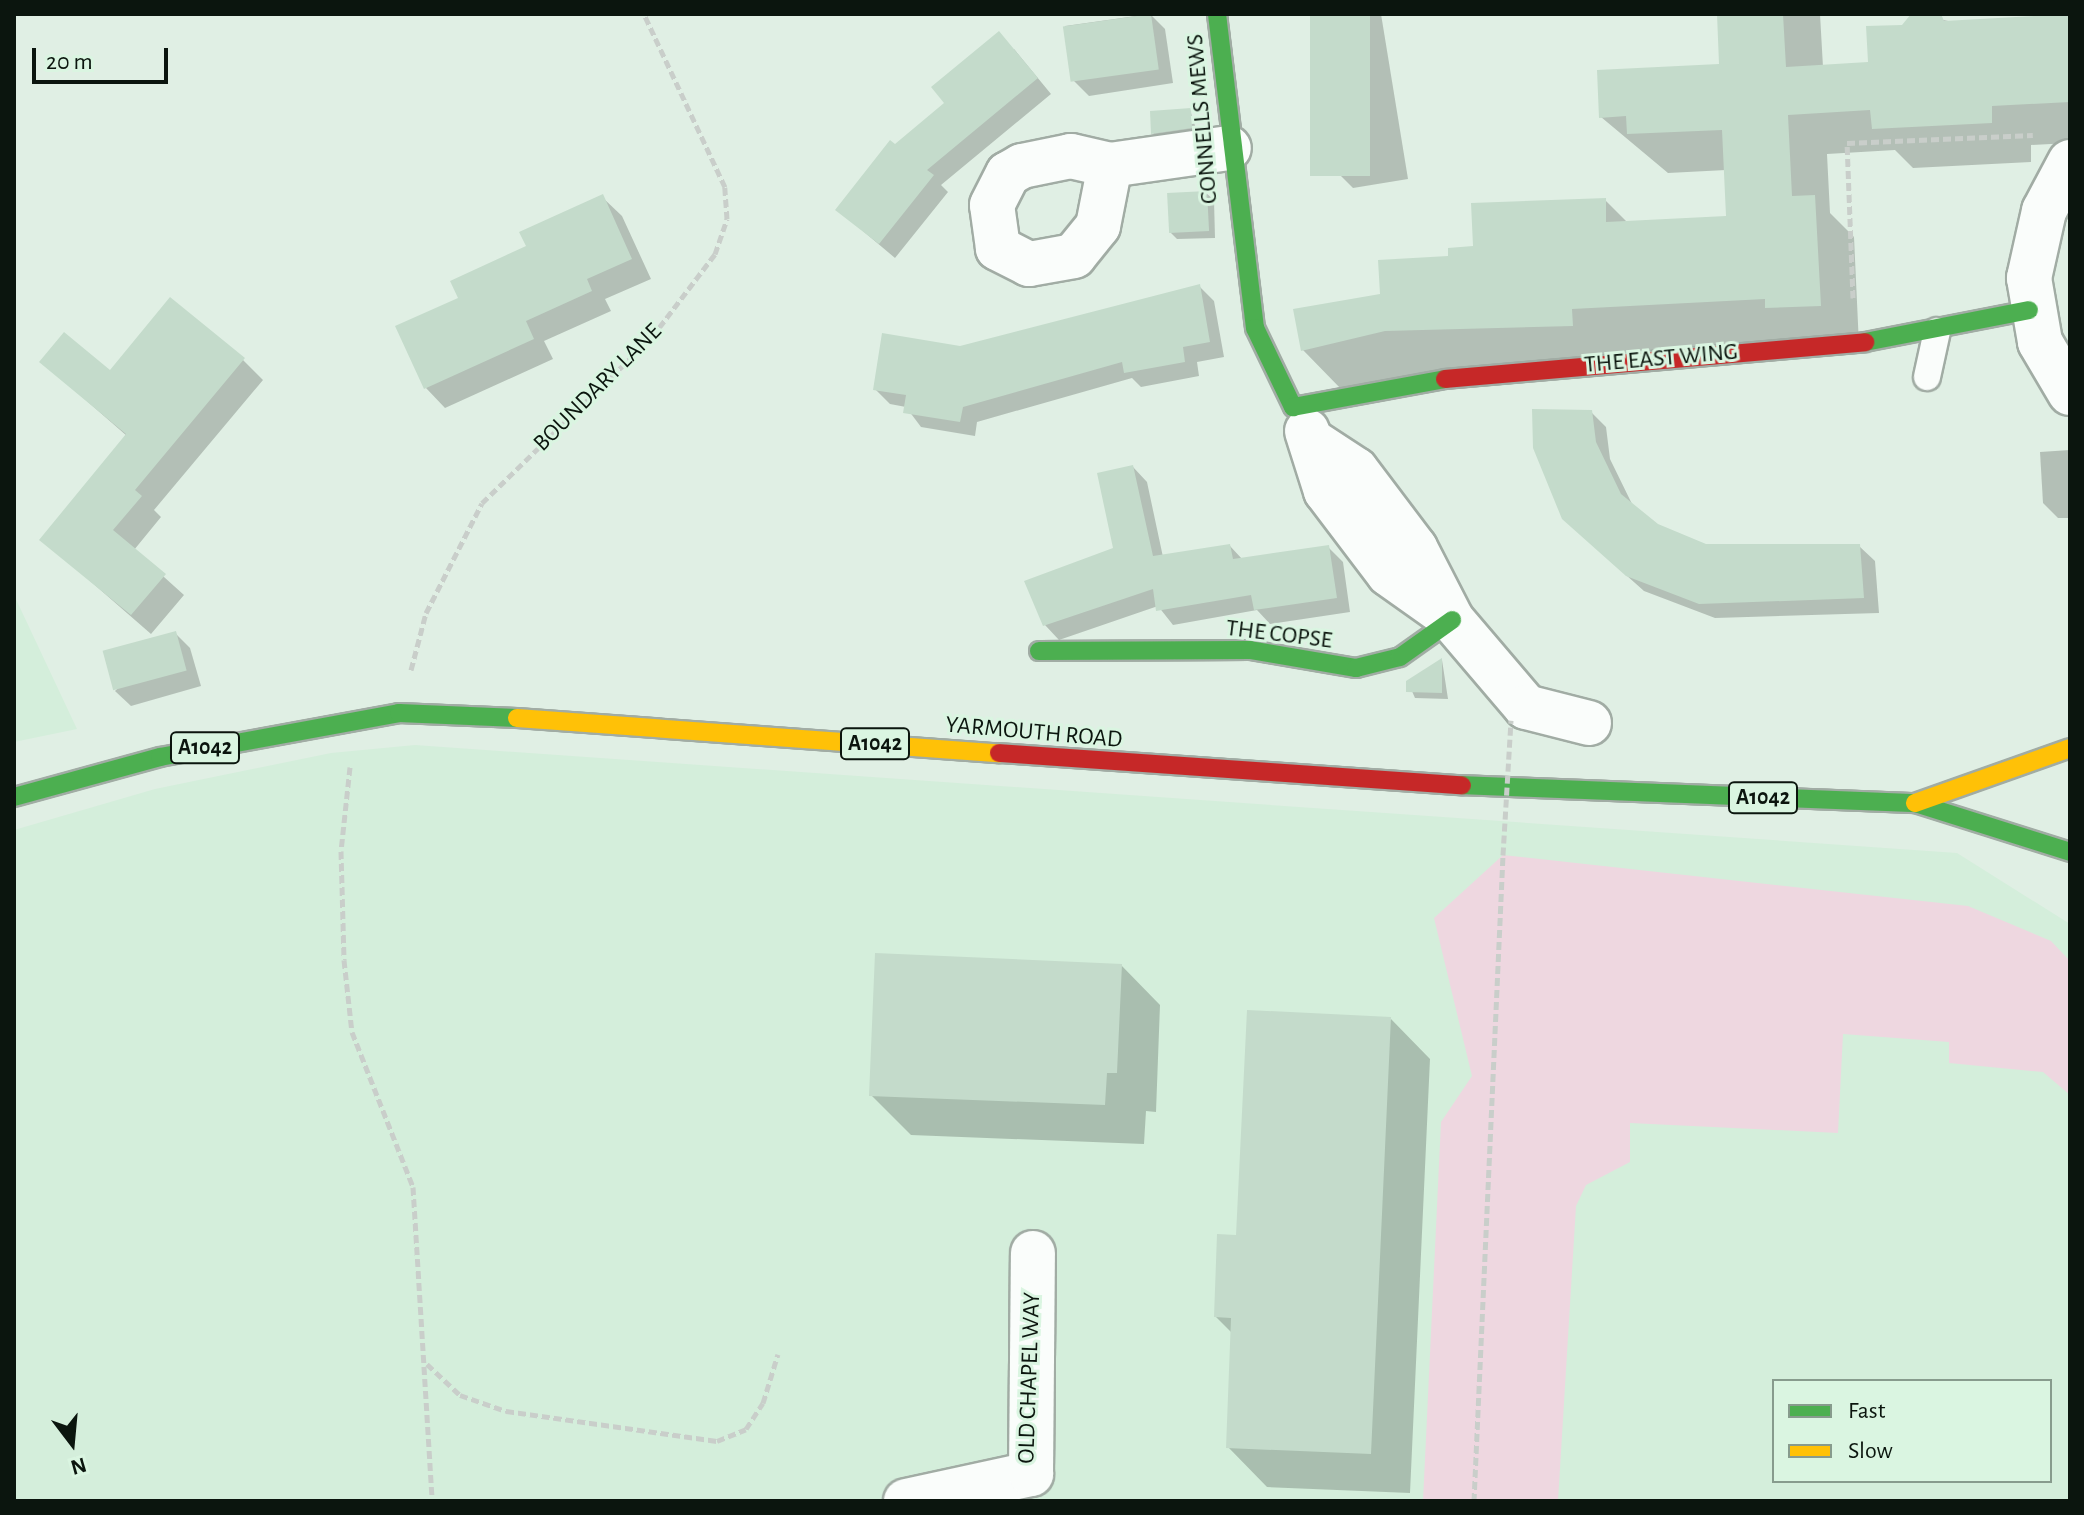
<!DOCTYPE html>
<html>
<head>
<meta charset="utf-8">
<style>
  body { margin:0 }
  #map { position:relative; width:2084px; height:1515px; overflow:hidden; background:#e0efe4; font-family:"Alegreya Sans",sans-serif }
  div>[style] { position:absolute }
  .built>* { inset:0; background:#d4eedb }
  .green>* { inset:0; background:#eed7e0 }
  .shadow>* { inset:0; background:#0003 }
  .building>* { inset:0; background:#c4dbcb; transform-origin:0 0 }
  .path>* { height:5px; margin-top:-2.5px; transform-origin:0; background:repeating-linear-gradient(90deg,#c9ceca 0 8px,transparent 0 12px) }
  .roads { filter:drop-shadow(2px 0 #a1aca4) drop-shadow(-2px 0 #a1aca4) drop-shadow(0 2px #a1aca4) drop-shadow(0 -2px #a1aca4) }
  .lane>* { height:26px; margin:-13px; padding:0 13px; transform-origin:13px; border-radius:13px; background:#fafdfb }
  .street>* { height:44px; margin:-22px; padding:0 22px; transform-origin:22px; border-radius:22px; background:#fafdfb }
  .fast>* { height:18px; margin:-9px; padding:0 9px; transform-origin:9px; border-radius:9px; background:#4caf50 }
  .slow>* { height:18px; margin:-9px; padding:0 9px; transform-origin:9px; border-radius:9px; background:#ffc107 }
  .jam>* { height:18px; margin:-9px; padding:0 9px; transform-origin:9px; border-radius:9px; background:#c62828 }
  .path-bridge>* { height:5px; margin-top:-2.5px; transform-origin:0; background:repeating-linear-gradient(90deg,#c9ceca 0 8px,transparent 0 12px) }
  span { translate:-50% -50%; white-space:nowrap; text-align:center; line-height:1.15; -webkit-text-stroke:6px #daf5e1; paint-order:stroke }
  .shield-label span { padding:2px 6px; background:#daf5e1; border:2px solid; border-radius:6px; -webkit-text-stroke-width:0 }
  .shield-label { font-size:22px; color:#0b150e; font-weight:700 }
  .street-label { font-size:24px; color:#0b150e }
  .frame { position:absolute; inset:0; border:16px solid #0b150e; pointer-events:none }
  .legend { position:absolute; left:1772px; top:1379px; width:280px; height:104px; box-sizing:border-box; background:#daf5e1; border:2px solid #879b8d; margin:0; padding:10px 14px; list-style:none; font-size:24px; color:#0b150e }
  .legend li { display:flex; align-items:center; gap:16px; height:40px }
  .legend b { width:40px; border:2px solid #879b8d }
  .north { position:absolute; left:32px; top:1403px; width:80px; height:80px; -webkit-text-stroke:6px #daf5e1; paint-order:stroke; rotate:164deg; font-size:22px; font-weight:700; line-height:32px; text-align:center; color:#0b150e }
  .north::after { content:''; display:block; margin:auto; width:28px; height:36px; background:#0b150e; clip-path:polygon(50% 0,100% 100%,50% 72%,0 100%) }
  .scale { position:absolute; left:32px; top:48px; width:136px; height:36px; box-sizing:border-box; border:4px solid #0b150e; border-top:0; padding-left:10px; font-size:24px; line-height:28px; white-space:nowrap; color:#0b150e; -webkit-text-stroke:6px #daf5e1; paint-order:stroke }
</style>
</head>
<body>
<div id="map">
  <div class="built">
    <i style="clip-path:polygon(14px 595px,77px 729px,14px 742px)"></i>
    <i style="clip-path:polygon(evenodd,415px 745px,1957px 853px,2070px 924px,2070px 1501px,14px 1501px,14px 830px,155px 789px,331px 753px,415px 745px,1774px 1381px,2050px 1381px,2050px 1481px,1774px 1481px,1774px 1381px)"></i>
  </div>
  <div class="green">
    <i style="clip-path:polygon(1503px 855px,1968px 906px,2051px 941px,2070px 961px,2070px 1095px,2043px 1072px,1949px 1063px,1949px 1042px,1843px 1034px,1838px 1133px,1630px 1123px,1630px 1162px,1586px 1185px,1576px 1206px,1558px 1501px,1423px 1501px,1441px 1122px,1472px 1076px,1434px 918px)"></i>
  </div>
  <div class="shadow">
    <i style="clip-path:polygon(1150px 14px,1165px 29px,1173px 83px,1089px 96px,1074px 81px,1065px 26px)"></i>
    <i style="clip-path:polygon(1312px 14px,1381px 14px,1408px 179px,1353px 188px,1338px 173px)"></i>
    <i style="clip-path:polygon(1719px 14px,1820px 14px,1823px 67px,1870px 64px,1914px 14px,1958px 23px,2070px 14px,2070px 143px,2031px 145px,2031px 162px,1913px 168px,1895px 150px,1827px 154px,1830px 213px,1854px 237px,1859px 345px,1342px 390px,1303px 350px,1450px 257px,1605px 200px,1628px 223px,1728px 218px,1726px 170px,1668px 173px,1601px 117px,1721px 66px)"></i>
    <i style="clip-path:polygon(1014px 49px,1051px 94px,941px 185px,948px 192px,895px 258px,838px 210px,895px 147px)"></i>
    <i style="clip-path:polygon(1190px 110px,1198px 135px,1160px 140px,1153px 133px)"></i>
    <i style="clip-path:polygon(1206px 193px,1214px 200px,1215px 238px,1177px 239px,1170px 232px)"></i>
    <i style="clip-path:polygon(602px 197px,622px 216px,651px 279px,605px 299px,611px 311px,544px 341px,553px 359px,445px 408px,426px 388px,461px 299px)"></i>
    <i style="clip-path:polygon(1199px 286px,1214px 301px,1224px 357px,1197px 362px,1199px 376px,1141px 387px,1132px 378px,977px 422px,975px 436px,921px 427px,906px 407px,890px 404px,875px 389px,960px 348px)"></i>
    <i style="clip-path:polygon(243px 360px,263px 380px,154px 510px,161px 517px,134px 550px,184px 595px,151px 634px,42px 539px,127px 436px,42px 362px,110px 373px)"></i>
    <i style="clip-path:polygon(1591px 412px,1606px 427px,1610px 459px,1633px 506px,1657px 525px,1705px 546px,1859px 546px,1875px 561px,1879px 613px,1715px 618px,1644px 591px,1580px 534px)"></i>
    <i style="clip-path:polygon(2070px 450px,2070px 518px,2058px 518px,2043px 503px,2040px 452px)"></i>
    <i style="clip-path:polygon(1133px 467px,1147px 482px,1163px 557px,1230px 546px,1243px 560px,1328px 547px,1343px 562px,1350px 612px,1270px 624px,1257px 610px,1173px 625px,1158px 606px,1059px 640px,1045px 625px,1115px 549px)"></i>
    <i style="clip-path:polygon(175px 633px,190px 648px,201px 686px,131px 706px,115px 691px)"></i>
    <i style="clip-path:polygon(1442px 660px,1448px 699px,1415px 698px,1408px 682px)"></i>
    <i style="clip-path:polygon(1121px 965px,1160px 1005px,1156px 1112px,1146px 1111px,1144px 1144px,911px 1135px,871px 1095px)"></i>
    <i style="clip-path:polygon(1391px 1019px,1430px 1059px,1410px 1493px,1267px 1487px,1228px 1447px,1233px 1334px,1216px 1317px,1238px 1237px)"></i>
  </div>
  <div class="building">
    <i style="left:1151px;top:14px;width:56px;height:89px;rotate:82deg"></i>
    <i style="left:1310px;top:14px;width:60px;height:162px"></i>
    <i style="clip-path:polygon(1717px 14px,1783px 14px,1786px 67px,1868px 62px,1866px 26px,1902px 25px,1911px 14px,1941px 14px,1944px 21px,2070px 14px,2070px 102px,1992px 106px,1992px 123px,1872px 129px,1870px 110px,1788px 115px,1792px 196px,1815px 195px,1821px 306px,1765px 308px,1765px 299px,1572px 309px,1573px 326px,1385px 331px,1301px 351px,1293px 309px,1380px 294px,1378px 260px,1448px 256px,1448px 248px,1473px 246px,1471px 203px,1606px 198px,1606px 222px,1726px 216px,1722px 130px,1627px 134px,1626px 116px,1599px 118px,1597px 70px,1719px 64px)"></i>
    <i style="clip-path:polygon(999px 31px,1038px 78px,927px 170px,934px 175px,879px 244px,835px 210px,890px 140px,895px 144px,944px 103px,931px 87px)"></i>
    <i style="clip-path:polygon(1191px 108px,1192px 128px,1151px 134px,1150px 111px)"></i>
    <i style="left:1207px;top:191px;width:40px;height:40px;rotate:87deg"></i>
    <i style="clip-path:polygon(603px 194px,632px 259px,587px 279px,592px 291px,526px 321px,534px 339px,424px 389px,395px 326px,458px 298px,450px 281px,526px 246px,519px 232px)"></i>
    <i style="clip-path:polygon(1200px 284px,1210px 342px,1183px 347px,1185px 362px,1124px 373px,1122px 362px,963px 407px,960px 422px,903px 413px,906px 395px,873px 390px,882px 333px,960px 346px)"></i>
    <i style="clip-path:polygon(170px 297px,245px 358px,135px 490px,142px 496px,113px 530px,166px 574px,131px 615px,39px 540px,126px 434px,39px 362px,64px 332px,110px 370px)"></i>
    <i style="clip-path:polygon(1532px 409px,1592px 410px,1596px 442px,1621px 494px,1658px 524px,1706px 544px,1860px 544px,1864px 598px,1699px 604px,1626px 576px,1562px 519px,1533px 448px)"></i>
    <i style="clip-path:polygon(1133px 465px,1153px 556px,1230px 544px,1233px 559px,1329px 545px,1337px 598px,1254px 610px,1251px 595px,1156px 611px,1153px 589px,1043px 626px,1024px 581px,1113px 548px,1097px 473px)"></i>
    <i style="left:176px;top:631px;width:41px;height:76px;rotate:75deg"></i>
    <i style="clip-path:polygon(1442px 658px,1442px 693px,1406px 692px,1406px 681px)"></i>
    <i style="clip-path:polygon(875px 953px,1122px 964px,1117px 1073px,1107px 1073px,1105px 1105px,869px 1096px)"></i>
    <i style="clip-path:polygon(1247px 1010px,1391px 1017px,1371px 1454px,1226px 1448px,1231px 1318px,1214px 1317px,1217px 1234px,1236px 1235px)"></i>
  </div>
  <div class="path">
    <i style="left:1853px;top:298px;width:155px;rotate:-92.2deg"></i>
    <i style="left:1847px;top:143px;width:186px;rotate:-2.5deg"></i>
    <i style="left:411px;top:670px;width:59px;rotate:-75.3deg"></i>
    <i style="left:426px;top:613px;width:123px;rotate:-63deg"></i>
    <i style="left:482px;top:503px;width:238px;rotate:-44.3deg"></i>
    <i style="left:652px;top:337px;width:104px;rotate:-52.8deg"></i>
    <i style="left:715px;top:254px;width:37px;rotate:-71deg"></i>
    <i style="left:727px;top:219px;width:32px;rotate:-94deg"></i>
    <i style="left:725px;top:187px;width:191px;rotate:-115.1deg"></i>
    <i style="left:350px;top:767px;width:84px;rotate:96.1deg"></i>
    <i style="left:341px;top:851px;width:109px;rotate:88.4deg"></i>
    <i style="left:344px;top:960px;width:72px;rotate:83.7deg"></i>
    <i style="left:352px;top:1032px;width:167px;rotate:68.5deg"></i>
    <i style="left:413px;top:1187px;width:315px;rotate:86.5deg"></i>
    <i style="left:427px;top:1364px;width:45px;rotate:43.2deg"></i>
    <i style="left:460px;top:1395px;width:49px;rotate:19.2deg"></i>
    <i style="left:506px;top:1411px;width:213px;rotate:8.1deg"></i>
    <i style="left:717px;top:1441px;width:31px;rotate:-22deg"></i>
    <i style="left:746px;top:1429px;width:31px;rotate:-57deg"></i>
    <i style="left:763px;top:1403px;width:51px;rotate:-73deg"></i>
    <i style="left:1474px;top:1501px;width:647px;rotate:-87.43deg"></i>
  </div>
  <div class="roads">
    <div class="lane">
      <i style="left:1927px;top:377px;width:47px;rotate:-77.7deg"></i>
    </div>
    <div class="street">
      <i style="left:2070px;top:162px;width:55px;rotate:118deg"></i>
      <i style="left:2044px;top:211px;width:69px;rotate:102.6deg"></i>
      <i style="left:2029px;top:278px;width:65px;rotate:80.2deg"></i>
      <i style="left:2040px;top:342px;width:59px;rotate:59.5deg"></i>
      <i style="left:1110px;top:165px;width:62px;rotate:101.1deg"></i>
      <i style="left:1098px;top:226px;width:38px;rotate:129deg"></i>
      <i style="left:1074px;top:256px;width:46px;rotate:169.9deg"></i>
      <i style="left:1029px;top:264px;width:35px;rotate:-153deg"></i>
      <i style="left:998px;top:248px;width:43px;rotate:-97.9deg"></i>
      <i style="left:992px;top:205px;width:35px;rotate:-63deg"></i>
      <i style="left:1008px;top:174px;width:16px;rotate:-30deg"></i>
      <i style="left:1022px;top:166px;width:50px;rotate:-11.5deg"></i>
      <i style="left:1071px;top:156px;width:40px;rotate:13deg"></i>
      <i style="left:1110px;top:165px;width:120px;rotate:-8.1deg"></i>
      <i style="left:1307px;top:431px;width:63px;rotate:72.4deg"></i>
      <i style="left:1326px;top:491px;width:104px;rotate:52.8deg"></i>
      <i style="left:1389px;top:574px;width:67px;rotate:35.3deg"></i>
      <i style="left:1315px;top:443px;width:49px;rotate:33.4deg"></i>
      <i style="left:1356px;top:470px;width:98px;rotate:52.9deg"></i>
      <i style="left:1415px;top:548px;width:81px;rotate:62.8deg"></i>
      <i style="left:1452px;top:620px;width:114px;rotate:49.6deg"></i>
      <i style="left:1526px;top:707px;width:65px;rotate:14.3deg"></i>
      <i style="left:906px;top:1501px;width:128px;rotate:-12.2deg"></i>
      <i style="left:1031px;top:1474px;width:221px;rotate:-89.5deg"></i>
    </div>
    <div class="fast">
      <i style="left:1217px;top:14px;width:316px;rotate:83.1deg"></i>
      <i style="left:1255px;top:328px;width:88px;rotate:64.3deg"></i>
      <i style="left:1293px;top:407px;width:155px;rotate:-10.4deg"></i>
      <i style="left:1865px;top:342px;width:167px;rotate:-11deg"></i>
      <i style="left:1039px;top:651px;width:211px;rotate:-0.3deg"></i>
      <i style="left:1250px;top:650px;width:108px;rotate:9.6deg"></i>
      <i style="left:1356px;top:668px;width:45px;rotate:-14deg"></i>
      <i style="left:1400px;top:657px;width:64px;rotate:-35.4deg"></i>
      <i style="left:1462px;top:785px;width:453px;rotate:2.3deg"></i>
      <i style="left:1915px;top:803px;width:163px;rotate:17.5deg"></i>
      <i style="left:14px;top:797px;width:151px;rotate:-15.3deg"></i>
      <i style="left:160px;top:757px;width:243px;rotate:-10.4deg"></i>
      <i style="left:399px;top:713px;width:118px;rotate:2.4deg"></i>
    </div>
    <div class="slow">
      <i style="left:517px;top:718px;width:483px;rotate:4.2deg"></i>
      <i style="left:1915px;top:803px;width:164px;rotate:-19.5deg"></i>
    </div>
    <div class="jam">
      <i style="left:1445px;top:379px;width:422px;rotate:-5deg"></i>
      <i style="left:999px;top:753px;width:464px;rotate:4deg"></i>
    </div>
  </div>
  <div class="path-bridge">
    <i style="left:1503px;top:855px;width:135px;rotate:-86.6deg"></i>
  </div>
  <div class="shield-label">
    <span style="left:875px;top:744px">A1042</span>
    <span style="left:205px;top:748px">A1042</span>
    <span style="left:1763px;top:798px">A1042</span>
  </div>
  <div class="street-label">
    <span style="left:1203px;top:119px;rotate:-95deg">CONNELLS MEWS</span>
    <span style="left:1661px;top:359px;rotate:-5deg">THE EAST WING</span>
    <span style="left:598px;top:388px;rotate:-45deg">BOUNDARY LANE</span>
    <span style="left:1279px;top:635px;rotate:7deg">THE COPSE</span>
    <span style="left:1034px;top:733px;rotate:5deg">YARMOUTH ROAD</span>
    <span style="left:1030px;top:1378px;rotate:-88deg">OLD CHAPEL WAY</span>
  </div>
  <div class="frame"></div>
  <ul class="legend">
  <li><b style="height:10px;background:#4caf50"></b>Fast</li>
  <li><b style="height:10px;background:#ffc107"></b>Slow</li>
  </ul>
  <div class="north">N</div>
  <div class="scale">20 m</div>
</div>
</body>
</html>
